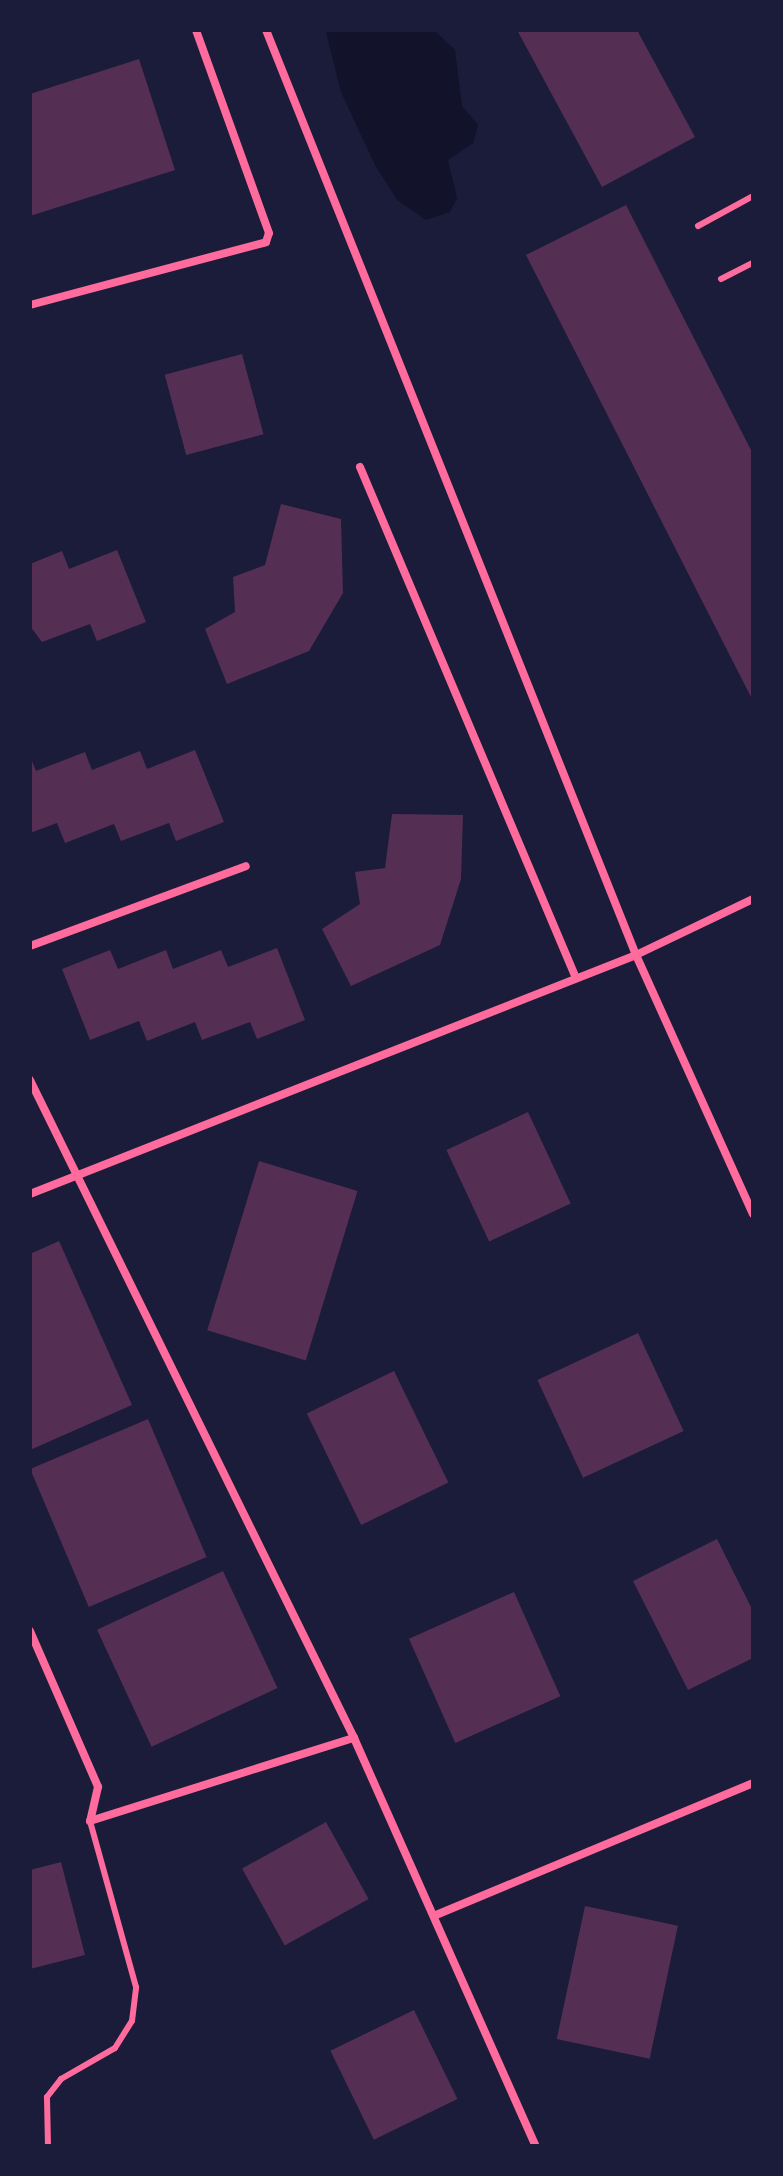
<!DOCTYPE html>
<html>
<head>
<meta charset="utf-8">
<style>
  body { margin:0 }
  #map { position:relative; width:783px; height:2176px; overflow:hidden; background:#1b1b3a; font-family:Ubuntu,sans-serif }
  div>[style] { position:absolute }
  .water>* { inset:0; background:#12122b }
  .building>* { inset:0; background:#542f53; transform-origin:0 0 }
  .service>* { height:6px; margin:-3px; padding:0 3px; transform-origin:3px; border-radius:3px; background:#ff6b9d }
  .minor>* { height:8px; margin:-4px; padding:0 4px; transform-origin:4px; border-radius:4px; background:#ff6b9d }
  span { translate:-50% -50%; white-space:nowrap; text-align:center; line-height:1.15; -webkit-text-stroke:7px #1b1b3a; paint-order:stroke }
  .frame { position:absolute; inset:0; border:32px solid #1b1b3a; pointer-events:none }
</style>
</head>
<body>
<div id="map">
  <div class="water">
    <i style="clip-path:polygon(434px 30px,455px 50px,462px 106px,478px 125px,473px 143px,448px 160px,457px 198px,450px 212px,426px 220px,397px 200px,375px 165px,341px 92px,326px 32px)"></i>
  </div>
  <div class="building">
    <i style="clip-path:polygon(517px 30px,637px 30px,695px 137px,602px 187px)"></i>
    <i style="clip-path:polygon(139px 59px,175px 170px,30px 216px,30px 94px)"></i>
    <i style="clip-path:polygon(626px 205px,753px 454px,753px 701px,526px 255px)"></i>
    <i style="left:242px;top:354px;width:83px;height:80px;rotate:75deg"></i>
    <i style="clip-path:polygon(281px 504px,341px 519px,343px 593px,309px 651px,227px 684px,205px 629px,235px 612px,233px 577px,265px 565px)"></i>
    <i style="clip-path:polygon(117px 550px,146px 622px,97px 641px,90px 624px,42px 642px,30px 626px,30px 564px,62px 551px,69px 569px)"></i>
    <i style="clip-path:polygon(195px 750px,224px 822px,176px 841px,169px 823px,121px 841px,114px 824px,65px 843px,57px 823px,30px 833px,30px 756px,36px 771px,85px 752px,92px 770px,140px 751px,147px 769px)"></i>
    <i style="clip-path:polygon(392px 814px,463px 815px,461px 879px,440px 945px,351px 986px,322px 929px,360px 904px,355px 872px,385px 868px)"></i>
    <i style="clip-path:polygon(277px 948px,305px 1020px,257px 1039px,250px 1022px,202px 1040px,195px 1022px,147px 1041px,139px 1021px,90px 1040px,62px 969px,110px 950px,118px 969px,166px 950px,173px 969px,221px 950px,228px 967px)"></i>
    <i style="left:528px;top:1112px;width:101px;height:90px;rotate:65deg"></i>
    <i style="left:259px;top:1161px;width:103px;height:177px;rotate:17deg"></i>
    <i style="clip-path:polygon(59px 1241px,132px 1405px,30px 1450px,30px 1254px)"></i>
    <i style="left:638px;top:1333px;width:108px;height:111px;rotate:65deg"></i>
    <i style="left:394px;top:1371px;width:124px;height:97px;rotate:64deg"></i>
    <i style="left:148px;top:1419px;width:150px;height:128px;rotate:67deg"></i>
    <i style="clip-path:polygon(717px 1539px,753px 1611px,753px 1658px,688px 1690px,633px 1581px)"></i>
    <i style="left:223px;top:1571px;width:129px;height:139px;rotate:65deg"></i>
    <i style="left:514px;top:1592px;width:114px;height:115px;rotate:66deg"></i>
    <i style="left:326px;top:1822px;width:88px;height:96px;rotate:61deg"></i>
    <i style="clip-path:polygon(61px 1862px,85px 1955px,30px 1969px,30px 1870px)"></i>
    <i style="left:585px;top:1906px;width:95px;height:136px;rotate:12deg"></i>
    <i style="left:414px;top:2010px;width:99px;height:93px;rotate:64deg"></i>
  </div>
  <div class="service">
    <i style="left:698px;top:226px;width:63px;rotate:-28.6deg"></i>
    <i style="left:721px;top:279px;width:36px;rotate:-27deg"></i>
    <i style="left:48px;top:2146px;width:49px;rotate:-91.2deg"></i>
    <i style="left:47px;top:2097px;width:23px;rotate:-52deg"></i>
    <i style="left:61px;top:2079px;width:62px;rotate:-29.9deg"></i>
    <i style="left:115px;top:2048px;width:32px;rotate:-58deg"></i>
    <i style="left:132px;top:2021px;width:34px;rotate:-83deg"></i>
    <i style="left:136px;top:1987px;width:172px;rotate:-105.5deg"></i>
  </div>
  <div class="minor">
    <i style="left:266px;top:30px;width:996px;rotate:68.2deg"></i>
    <i style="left:636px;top:955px;width:284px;rotate:65.7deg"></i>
    <i style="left:30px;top:305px;width:244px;rotate:-14.9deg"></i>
    <i style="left:266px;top:242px;width:9px;rotate:-72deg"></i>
    <i style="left:269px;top:233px;width:216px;rotate:-109.8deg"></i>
    <i style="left:360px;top:467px;width:555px;rotate:67.09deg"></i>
    <i style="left:30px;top:946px;width:230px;rotate:-20.3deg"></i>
    <i style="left:30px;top:1080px;width:733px;rotate:63.78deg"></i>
    <i style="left:354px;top:1738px;width:447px;rotate:66deg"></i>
    <i style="left:30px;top:1194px;width:651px;rotate:-21.52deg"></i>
    <i style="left:636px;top:955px;width:130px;rotate:-25.6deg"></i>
    <i style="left:30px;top:1631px;width:170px;rotate:66.4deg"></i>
    <i style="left:98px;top:1787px;width:35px;rotate:103deg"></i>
    <i style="left:90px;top:1821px;width:277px;rotate:-17.5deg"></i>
    <i style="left:436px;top:1915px;width:343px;rotate:-22.6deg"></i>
  </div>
  <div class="frame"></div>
</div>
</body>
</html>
